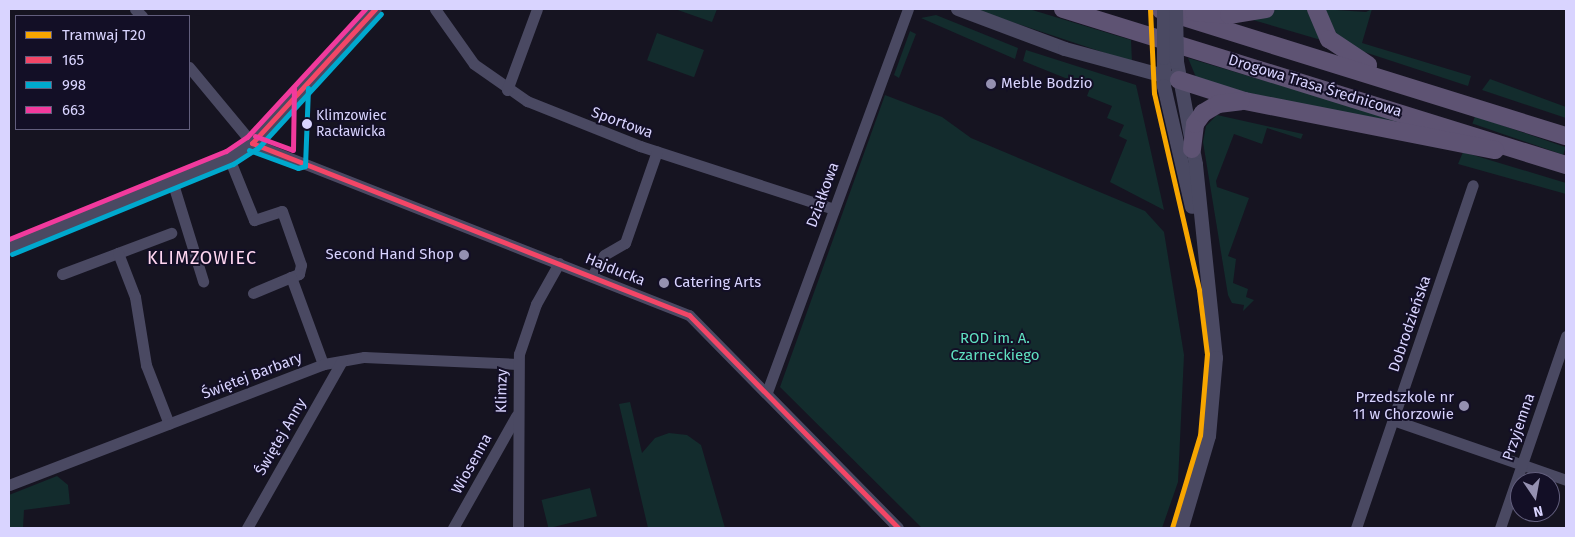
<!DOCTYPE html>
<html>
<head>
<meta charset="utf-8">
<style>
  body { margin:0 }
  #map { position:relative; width:1575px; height:537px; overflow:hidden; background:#161421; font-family:"Fira Sans",sans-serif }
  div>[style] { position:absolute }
  .green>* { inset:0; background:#132c2d; transform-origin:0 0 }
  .minor>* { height:11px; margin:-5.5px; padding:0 5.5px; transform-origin:5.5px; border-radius:5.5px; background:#4a4962 }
  .tertiary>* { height:14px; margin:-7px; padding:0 7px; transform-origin:7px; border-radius:7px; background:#4a4962 }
  .primary>* { height:18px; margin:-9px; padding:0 9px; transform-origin:9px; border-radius:9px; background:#5e5373 }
  .tertiary-bridge>* { height:14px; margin:-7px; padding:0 7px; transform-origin:7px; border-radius:7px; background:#4a4962 }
  .bus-1>* { height:5px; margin:-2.5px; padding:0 2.5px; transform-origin:2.5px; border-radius:2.5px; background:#f34667 }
  .bus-2>* { height:5px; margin:-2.5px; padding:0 2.5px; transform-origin:2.5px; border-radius:2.5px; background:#00a9ce }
  .bus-3>* { height:5px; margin:-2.5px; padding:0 2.5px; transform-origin:2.5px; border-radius:2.5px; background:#f13a9d }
  .tram-1>* { height:5px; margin:-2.5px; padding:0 2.5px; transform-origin:2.5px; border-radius:2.5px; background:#f7a600 }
  .dots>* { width:14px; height:14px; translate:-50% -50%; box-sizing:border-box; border:2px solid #130f26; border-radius:50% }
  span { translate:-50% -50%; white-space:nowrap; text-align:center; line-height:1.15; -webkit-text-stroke:4px #130f26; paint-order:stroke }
  .bus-label { font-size:14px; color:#d9d4ff }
  .left { translate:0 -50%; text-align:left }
  .poi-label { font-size:15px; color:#d9d4ff }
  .right { translate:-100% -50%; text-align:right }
  .street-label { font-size:15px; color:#d9d4ff }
  .park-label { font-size:15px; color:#5fe0c0 }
  .quarter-label { font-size:18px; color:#ffd6f0; letter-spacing:1px }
  .frame { position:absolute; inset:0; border:10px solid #d9d4ff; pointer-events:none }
  .legend { position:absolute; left:15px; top:15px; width:175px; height:115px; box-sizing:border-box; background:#130f26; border:1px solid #625e7d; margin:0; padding:6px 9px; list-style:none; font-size:15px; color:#d9d4ff }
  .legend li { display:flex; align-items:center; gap:10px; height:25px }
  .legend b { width:25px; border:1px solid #625e7d }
  .north { position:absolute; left:1510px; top:472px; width:50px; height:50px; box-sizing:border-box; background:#130f26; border:1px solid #625e7d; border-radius:50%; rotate:168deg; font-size:14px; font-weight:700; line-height:20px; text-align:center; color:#d9d4ff }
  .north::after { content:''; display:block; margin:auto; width:18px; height:22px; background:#9591b1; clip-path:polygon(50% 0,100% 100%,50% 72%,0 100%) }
</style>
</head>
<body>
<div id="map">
  <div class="green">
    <i style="clip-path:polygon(675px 9px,717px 9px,712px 22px)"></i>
    <i style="clip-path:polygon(973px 9px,1029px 9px,1131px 40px,1132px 62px)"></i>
    <i style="clip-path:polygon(1277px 9px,1311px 9px,1321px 40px,1253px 20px)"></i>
    <i style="clip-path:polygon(1321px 9px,1366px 12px,1372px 9px,1362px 43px,1471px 76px,1468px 86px,1343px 45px)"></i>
    <i style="clip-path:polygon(936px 15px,1018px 48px,1015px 59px,921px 18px)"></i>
    <i style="clip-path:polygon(910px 31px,916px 34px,899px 78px,894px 75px)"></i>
    <i style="left:657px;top:33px;width:50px;height:29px;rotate:20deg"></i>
    <i style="clip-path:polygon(1026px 50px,1136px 85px,1164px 210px,1110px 182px,1127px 140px,1119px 136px,1124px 125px,1107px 118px,1112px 106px,1087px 96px,1090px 88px,1023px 61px)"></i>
    <i style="clip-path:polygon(1188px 58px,1350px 106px,1456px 138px,1198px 82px)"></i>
    <i style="clip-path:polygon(1490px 79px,1566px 107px,1566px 118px,1482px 90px)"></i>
    <i style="clip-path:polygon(885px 95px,942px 117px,971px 138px,1145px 211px,1164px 232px,1184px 355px,1178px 482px,1162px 528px,922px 528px,780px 387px)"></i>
    <i style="clip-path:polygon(1217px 115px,1303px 134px,1301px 139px,1267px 128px,1262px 144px,1234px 134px,1216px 181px,1217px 187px,1249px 198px,1228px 256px,1236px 259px,1233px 283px,1248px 289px,1246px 297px,1254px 300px,1243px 311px,1244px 305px,1232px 303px,1228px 295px,1203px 142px,1206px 126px)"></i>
    <i style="left:1475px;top:116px;width:96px;height:8px;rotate:19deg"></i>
    <i style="clip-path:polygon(1463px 152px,1566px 183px,1566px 194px,1458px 164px)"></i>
    <i style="clip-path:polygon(630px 402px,642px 453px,655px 438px,669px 433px,687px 435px,701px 445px,725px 528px,648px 528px,619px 404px)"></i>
    <i style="clip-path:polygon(57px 476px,68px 485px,70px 504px,24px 510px,23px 528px,9px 528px,9px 495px)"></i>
    <i style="left:590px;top:488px;width:29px;height:50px;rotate:76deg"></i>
  </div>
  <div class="minor">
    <i style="left:135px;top:9px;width:10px;rotate:45deg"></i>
    <i style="left:435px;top:9px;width:67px;rotate:54.7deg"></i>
    <i style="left:474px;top:64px;width:65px;rotate:34.9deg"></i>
    <i style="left:527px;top:101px;width:122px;rotate:21.7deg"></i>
    <i style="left:640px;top:146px;width:204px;rotate:18deg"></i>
    <i style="left:189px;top:67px;width:99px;rotate:50.3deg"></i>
    <i style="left:252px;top:143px;width:470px;rotate:21.5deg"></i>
    <i style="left:689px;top:315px;width:298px;rotate:45.5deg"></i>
    <i style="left:507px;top:90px;width:86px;rotate:-69.7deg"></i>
    <i style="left:229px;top:158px;width:67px;rotate:68deg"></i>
    <i style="left:254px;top:220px;width:29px;rotate:-18deg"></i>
    <i style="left:282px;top:211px;width:57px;rotate:70.6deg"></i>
    <i style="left:301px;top:265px;width:9px;rotate:103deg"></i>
    <i style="left:299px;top:274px;width:9px;rotate:159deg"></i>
    <i style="left:173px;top:184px;width:102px;rotate:72.8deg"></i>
    <i style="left:118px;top:253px;width:57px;rotate:-20.7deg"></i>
    <i style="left:62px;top:274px;width:60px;rotate:-20.6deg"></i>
    <i style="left:118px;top:253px;width:47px;rotate:68.9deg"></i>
    <i style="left:135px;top:297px;width:69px;rotate:80.8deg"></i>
    <i style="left:146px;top:365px;width:63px;rotate:68.7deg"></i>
    <i style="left:592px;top:276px;width:24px;rotate:-60deg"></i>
    <i style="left:604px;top:255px;width:24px;rotate:-30deg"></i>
    <i style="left:625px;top:243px;width:97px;rotate:-70.8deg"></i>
    <i style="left:253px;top:293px;width:41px;rotate:-22.8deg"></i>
    <i style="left:291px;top:277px;width:93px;rotate:69.8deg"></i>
    <i style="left:767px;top:392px;width:408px;rotate:-69.8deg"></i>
    <i style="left:1393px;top:420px;width:183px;rotate:19.1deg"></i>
    <i style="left:9px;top:485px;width:337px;rotate:-21deg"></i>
    <i style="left:324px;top:364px;width:41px;rotate:-9.9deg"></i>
    <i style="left:364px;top:357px;width:153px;rotate:2.6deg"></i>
    <i style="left:247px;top:528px;width:192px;rotate:-60.4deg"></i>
    <i style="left:453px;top:528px;width:129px;rotate:-60.6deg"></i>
    <i style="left:518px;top:528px;width:174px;rotate:-89.7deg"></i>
    <i style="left:519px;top:354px;width:53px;rotate:-71.2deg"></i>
    <i style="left:536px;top:304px;width:47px;rotate:-60.7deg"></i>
    <i style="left:1356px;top:528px;width:362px;rotate:-71.2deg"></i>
    <i style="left:1500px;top:528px;width:203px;rotate:-71deg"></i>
  </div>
  <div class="tertiary">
    <i style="left:958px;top:9px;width:114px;rotate:20.5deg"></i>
    <i style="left:1065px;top:49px;width:118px;rotate:15.2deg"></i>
    <i style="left:1164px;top:58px;width:28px;rotate:90deg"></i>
    <i style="left:1164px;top:86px;width:124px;rotate:77deg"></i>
    <i style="left:1177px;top:62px;width:105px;rotate:79.5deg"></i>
    <i style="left:1196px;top:165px;width:194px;rotate:84.1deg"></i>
    <i style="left:1216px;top:358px;width:78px;rotate:95.1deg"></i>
    <i style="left:1209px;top:436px;width:96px;rotate:106.4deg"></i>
    <i style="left:9px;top:247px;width:237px;rotate:-22deg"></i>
    <i style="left:229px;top:158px;width:27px;rotate:-33deg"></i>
    <i style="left:252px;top:143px;width:182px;rotate:-47.5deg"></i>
  </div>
  <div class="primary">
    <i style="left:1063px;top:9px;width:527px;rotate:17.23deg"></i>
    <i style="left:1316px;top:9px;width:33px;rotate:67deg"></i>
    <i style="left:1329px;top:39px;width:47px;rotate:33.7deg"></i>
    <i style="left:1161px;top:10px;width:424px;rotate:17.3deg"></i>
    <i style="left:1194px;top:12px;width:35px;rotate:5deg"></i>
    <i style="left:1229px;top:15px;width:37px;rotate:-9deg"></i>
    <i style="left:1179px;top:80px;width:69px;rotate:17.7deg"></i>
    <i style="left:1245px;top:101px;width:255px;rotate:11.1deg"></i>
    <i style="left:1192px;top:149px;width:25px;rotate:-83deg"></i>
    <i style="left:1195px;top:124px;width:14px;rotate:-54deg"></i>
    <i style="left:1203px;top:113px;width:17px;rotate:-31deg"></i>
    <i style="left:1218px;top:104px;width:23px;rotate:-7deg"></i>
  </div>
  <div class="tertiary-bridge">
    <i style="left:1164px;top:9px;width:49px;rotate:90deg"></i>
    <i style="left:1176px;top:9px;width:53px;rotate:88.9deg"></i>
  </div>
  <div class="bus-1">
    <i style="left:375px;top:9px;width:182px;rotate:132.5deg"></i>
    <i style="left:252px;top:143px;width:470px;rotate:21.5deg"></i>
    <i style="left:689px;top:315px;width:298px;rotate:45.5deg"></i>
  </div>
  <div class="bus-2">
    <i style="left:249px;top:150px;width:52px;rotate:20.2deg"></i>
    <i style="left:298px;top:168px;width:7px;rotate:-16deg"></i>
    <i style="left:305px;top:166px;width:78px;rotate:-87.8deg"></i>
    <i style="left:12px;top:254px;width:239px;rotate:-22.2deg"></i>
    <i style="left:233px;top:164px;width:30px;rotate:-33deg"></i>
    <i style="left:258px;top:148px;width:182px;rotate:-47.5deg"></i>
  </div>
  <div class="bus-3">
    <i style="left:255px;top:136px;width:40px;rotate:20.2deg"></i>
    <i style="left:293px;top:150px;width:62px;rotate:-89.1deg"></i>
    <i style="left:9px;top:239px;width:234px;rotate:-22.1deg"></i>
    <i style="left:226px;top:151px;width:25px;rotate:-34deg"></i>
    <i style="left:247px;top:137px;width:174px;rotate:-47.3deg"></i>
  </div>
  <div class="tram-1">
    <i style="left:1150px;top:9px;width:84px;rotate:87.3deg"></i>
    <i style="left:1154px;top:93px;width:202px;rotate:77.1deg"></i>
    <i style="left:1199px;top:290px;width:64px;rotate:82.9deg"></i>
    <i style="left:1207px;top:354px;width:81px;rotate:94.9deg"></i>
    <i style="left:1200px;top:435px;width:97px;rotate:106.8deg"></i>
  </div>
  <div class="dots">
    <i style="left:991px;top:84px;background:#9591b1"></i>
    <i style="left:307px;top:124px;background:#d9d4ff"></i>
    <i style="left:464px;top:255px;background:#9591b1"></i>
    <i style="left:664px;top:283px;background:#9591b1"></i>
    <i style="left:1464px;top:406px;background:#9591b1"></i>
  </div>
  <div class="bus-label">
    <span class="left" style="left:316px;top:124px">Klimzowiec<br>Racławicka</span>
  </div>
  <div class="poi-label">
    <span class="left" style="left:1001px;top:84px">Meble Bodzio</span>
    <span class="right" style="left:454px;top:255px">Second Hand Shop</span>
    <span class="left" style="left:674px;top:283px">Catering Arts</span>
    <span class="right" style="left:1454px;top:406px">Przedszkole nr<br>11 w Chorzowie</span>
  </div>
  <div class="street-label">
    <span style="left:1315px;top:86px;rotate:17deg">Drogowa Trasa Średnicowa</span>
    <span style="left:622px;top:123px;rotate:20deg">Sportowa</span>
    <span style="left:823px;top:195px;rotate:-70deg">Działkowa</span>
    <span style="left:615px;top:270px;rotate:22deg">Hajducka</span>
    <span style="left:1410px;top:324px;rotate:-71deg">Dobrodzieńska</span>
    <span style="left:252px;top:376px;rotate:-21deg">Świętej Barbary</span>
    <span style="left:502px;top:391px;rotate:-89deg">Klimzy</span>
    <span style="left:1519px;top:427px;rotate:-71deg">Przyjemna</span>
    <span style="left:281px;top:437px;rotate:-60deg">Świętej Anny</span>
    <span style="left:472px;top:464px;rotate:-61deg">Wiosenna</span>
  </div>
  <div class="park-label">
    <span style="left:995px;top:347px">ROD im. A.<br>Czarneckiego</span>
  </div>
  <div class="quarter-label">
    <span style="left:202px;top:258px">KLIMZOWIEC</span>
  </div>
  <div class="frame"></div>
  <ul class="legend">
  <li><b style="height:6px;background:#f7a600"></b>Tramwaj T20</li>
  <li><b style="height:6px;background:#f34667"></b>165</li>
  <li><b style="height:6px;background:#00a9ce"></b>998</li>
  <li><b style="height:6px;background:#f13a9d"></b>663</li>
  </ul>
  <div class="north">N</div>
</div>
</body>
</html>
